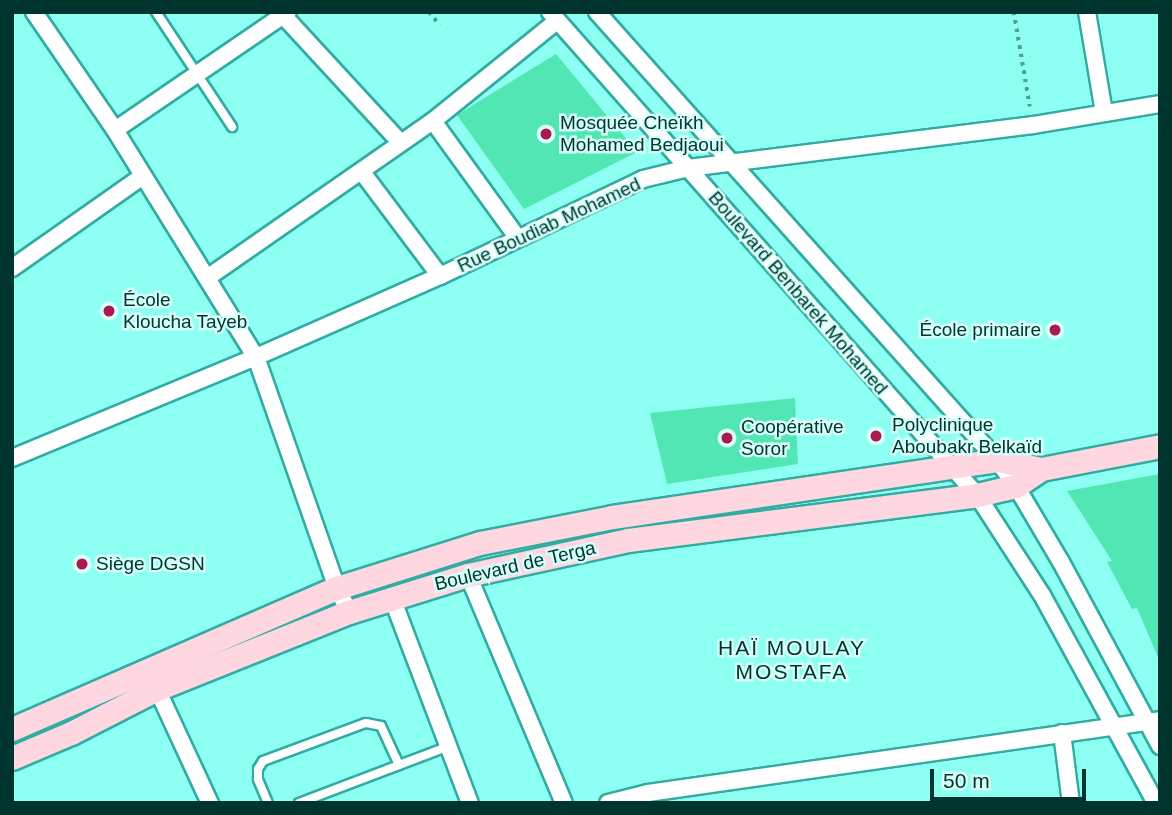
<!DOCTYPE html>
<html>
<head>
<meta charset="utf-8">
<style>
  body { margin:0 }
  #map { position:relative; width:1172px; height:815px; overflow:hidden; background:#8efff3; font-family:Helvetica,sans-serif }
  div>[style] { position:absolute }
  .building>* { inset:0; background:#52e6b4 }
  .path>* { height:3.5px; margin-top:-1.75px; transform-origin:0; background:repeating-linear-gradient(90deg,#4b9f96 0 3.5px,transparent 0 8.5px) }
  .roads { filter:drop-shadow(2px 0 #32aca2) drop-shadow(-2px 0 #32aca2) drop-shadow(0 2px #32aca2) drop-shadow(0 -2px #32aca2) }
  .lane>* { height:8px; margin:-4px; padding:0 4px; transform-origin:4px; border-radius:4px; background:#fff }
  .street>* { height:16px; margin:-8px; padding:0 8px; transform-origin:8px; border-radius:8px; background:#fff }
  .secondary>* { height:23px; margin:-11.5px; padding:0 11.5px; transform-origin:11.5px; border-radius:11.5px; background:#fed7e0 }
  .dots>* { width:19px; height:19px; translate:-50% -50%; box-sizing:border-box; border:4px solid #d6fff9; border-radius:50% }
  span { translate:-50% -50%; white-space:nowrap; text-align:center; line-height:1.15; -webkit-text-stroke:5px #d6fff9; paint-order:stroke }
  .poi-label { font-size:19px; color:#00342f }
  .left { translate:0 -50%; text-align:left }
  .right { translate:-100% -50%; text-align:right }
  .street-label { font-size:19px; color:#00342f }
  .neighbourhood-label { font-size:21px; color:#00342f; letter-spacing:2px }
  .frame { position:absolute; inset:0; border:14px solid #00342f; pointer-events:none }
  .scale { position:absolute; left:930px; top:769px; width:156px; height:32px; box-sizing:border-box; border:4px solid #00342f; border-top:0; padding-left:9px; font-size:21px; line-height:24px; white-space:nowrap; color:#00342f; -webkit-text-stroke:5px #d6fff9; paint-order:stroke }
</style>
</head>
<body>
<div id="map">
  <div class="building">
    <i style="clip-path:polygon(556px 54px,637px 152px,524px 209px,457px 115px)"></i>
    <i style="clip-path:polygon(795px 398px,798px 464px,667px 484px,650px 413px)"></i>
    <i style="clip-path:polygon(1160px 474px,1160px 662px,1137px 608px,1132px 609px,1107px 562px,1112px 561px,1067px 491px)"></i>
  </div>
  <div class="path">
    <i style="left:429px;top:12px;width:17px;rotate:50deg"></i>
    <i style="left:1014px;top:12px;width:96px;rotate:80.4deg"></i>
  </div>
  <div class="roads">
    <div class="lane">
      <i style="left:156px;top:12px;width:138px;rotate:56.5deg"></i>
      <i style="left:268px;top:803px;width:26px;rotate:-113deg"></i>
      <i style="left:258px;top:779px;width:10px;rotate:-90deg"></i>
      <i style="left:258px;top:769px;width:9px;rotate:-58deg"></i>
      <i style="left:263px;top:761px;width:110px;rotate:-20.3deg"></i>
      <i style="left:366px;top:723px;width:15px;rotate:11deg"></i>
      <i style="left:381px;top:726px;width:43px;rotate:65.2deg"></i>
      <i style="left:299px;top:803px;width:160px;rotate:-20.8deg"></i>
    </div>
    <div class="street">
      <i style="left:34px;top:12px;width:143px;rotate:55.5deg"></i>
      <i style="left:115px;top:130px;width:267px;rotate:58.2deg"></i>
      <i style="left:256px;top:357px;width:245px;rotate:70.7deg"></i>
      <i style="left:337px;top:588px;width:27px;rotate:63deg"></i>
      <i style="left:280px;top:12px;width:178px;rotate:47.3deg"></i>
      <i style="left:550px;top:12px;width:645px;rotate:48.52deg"></i>
      <i style="left:977px;top:495px;width:119px;rotate:57deg"></i>
      <i style="left:1042px;top:595px;width:237px;rotate:61.3deg"></i>
      <i style="left:597px;top:12px;width:601px;rotate:48.24deg"></i>
      <i style="left:997px;top:460px;width:32px;rotate:54deg"></i>
      <i style="left:1016px;top:486px;width:88px;rotate:59.4deg"></i>
      <i style="left:1061px;top:562px;width:209px;rotate:61.7deg"></i>
      <i style="left:1087px;top:12px;width:102px;rotate:80.4deg"></i>
      <i style="left:433px;top:121px;width:143px;rotate:54.1deg"></i>
      <i style="left:115px;top:130px;width:209px;rotate:-34.3deg"></i>
      <i style="left:362px;top:172px;width:130px;rotate:53.1deg"></i>
      <i style="left:12px;top:268px;width:160px;rotate:-35.1deg"></i>
      <i style="left:207px;top:278px;width:275px;rotate:-34.8deg"></i>
      <i style="left:433px;top:121px;width:159px;rotate:-38.9deg"></i>
      <i style="left:12px;top:458px;width:264px;rotate:-22.5deg"></i>
      <i style="left:256px;top:357px;width:201px;rotate:-23.8deg"></i>
      <i style="left:440px;top:276px;width:225px;rotate:-25.5deg"></i>
      <i style="left:643px;top:179px;width:46px;rotate:-13.7deg"></i>
      <i style="left:688px;top:168px;width:348px;rotate:-7.1deg"></i>
      <i style="left:1033px;top:125px;width:129px;rotate:-9.4deg"></i>
      <i style="left:468px;top:575px;width:247px;rotate:67.2deg"></i>
      <i style="left:392px;top:598px;width:219px;rotate:69.2deg"></i>
      <i style="left:157px;top:689px;width:126px;rotate:65.1deg"></i>
      <i style="left:1062px;top:733px;width:71px;rotate:82.7deg"></i>
      <i style="left:608px;top:803px;width:41px;rotate:-14deg"></i>
      <i style="left:648px;top:793px;width:517px;rotate:-8.11deg"></i>
    </div>
    <div class="secondary">
      <i style="left:12px;top:729px;width:354px;rotate:-23.5deg"></i>
      <i style="left:337px;top:588px;width:150px;rotate:-17.5deg"></i>
      <i style="left:480px;top:543px;width:135px;rotate:-11.1deg"></i>
      <i style="left:612px;top:517px;width:389px;rotate:-8.4deg"></i>
      <i style="left:997px;top:460px;width:45px;rotate:11.6deg"></i>
      <i style="left:1041px;top:469px;width:121px;rotate:-10.9deg"></i>
      <i style="left:12px;top:758px;width:64px;rotate:-23deg"></i>
      <i style="left:71px;top:733px;width:97px;rotate:-27.1deg"></i>
      <i style="left:157px;top:689px;width:207px;rotate:-21.9deg"></i>
      <i style="left:349px;top:612px;width:125px;rotate:-17.3deg"></i>
      <i style="left:468px;top:575px;width:164px;rotate:-12.3deg"></i>
      <i style="left:628px;top:540px;width:352px;rotate:-7.3deg"></i>
      <i style="left:977px;top:495px;width:40px;rotate:-13deg"></i>
      <i style="left:1016px;top:486px;width:30px;rotate:-34deg"></i>
    </div>
  </div>
  <div class="dots">
    <i style="left:546px;top:134px;background:#ab194e"></i>
    <i style="left:109px;top:311px;background:#ab194e"></i>
    <i style="left:1055px;top:330px;background:#ab194e"></i>
    <i style="left:876px;top:436px;background:#ab194e"></i>
    <i style="left:727px;top:438px;background:#ab194e"></i>
    <i style="left:82px;top:564px;background:#ab194e"></i>
  </div>
  <div class="poi-label">
    <span class="left" style="left:560px;top:134px">Mosquée Cheïkh<br>Mohamed Bedjaoui</span>
    <span class="left" style="left:123px;top:311px">École<br>Kloucha Tayeb</span>
    <span class="right" style="left:1041px;top:330px">École primaire</span>
    <span class="left" style="left:892px;top:436px">Polyclinique<br>Aboubakr Belkaïd</span>
    <span class="left" style="left:741px;top:438px">Coopérative<br>Soror</span>
    <span class="left" style="left:96px;top:564px">Siège DGSN</span>
  </div>
  <div class="street-label">
    <span style="left:549px;top:225px;rotate:-25deg">Rue Boudiab Mohamed</span>
    <span style="left:798px;top:293px;rotate:49deg">Boulevard Benbarek Mohamed</span>
    <span style="left:515px;top:566px;rotate:-13deg">Boulevard de Terga</span>
  </div>
  <div class="neighbourhood-label">
    <span style="left:792px;top:660px">HAÏ MOULAY<br>MOSTAFA</span>
  </div>
  <div class="frame"></div>
  <div class="scale">50 m</div>
</div>
</body>
</html>
